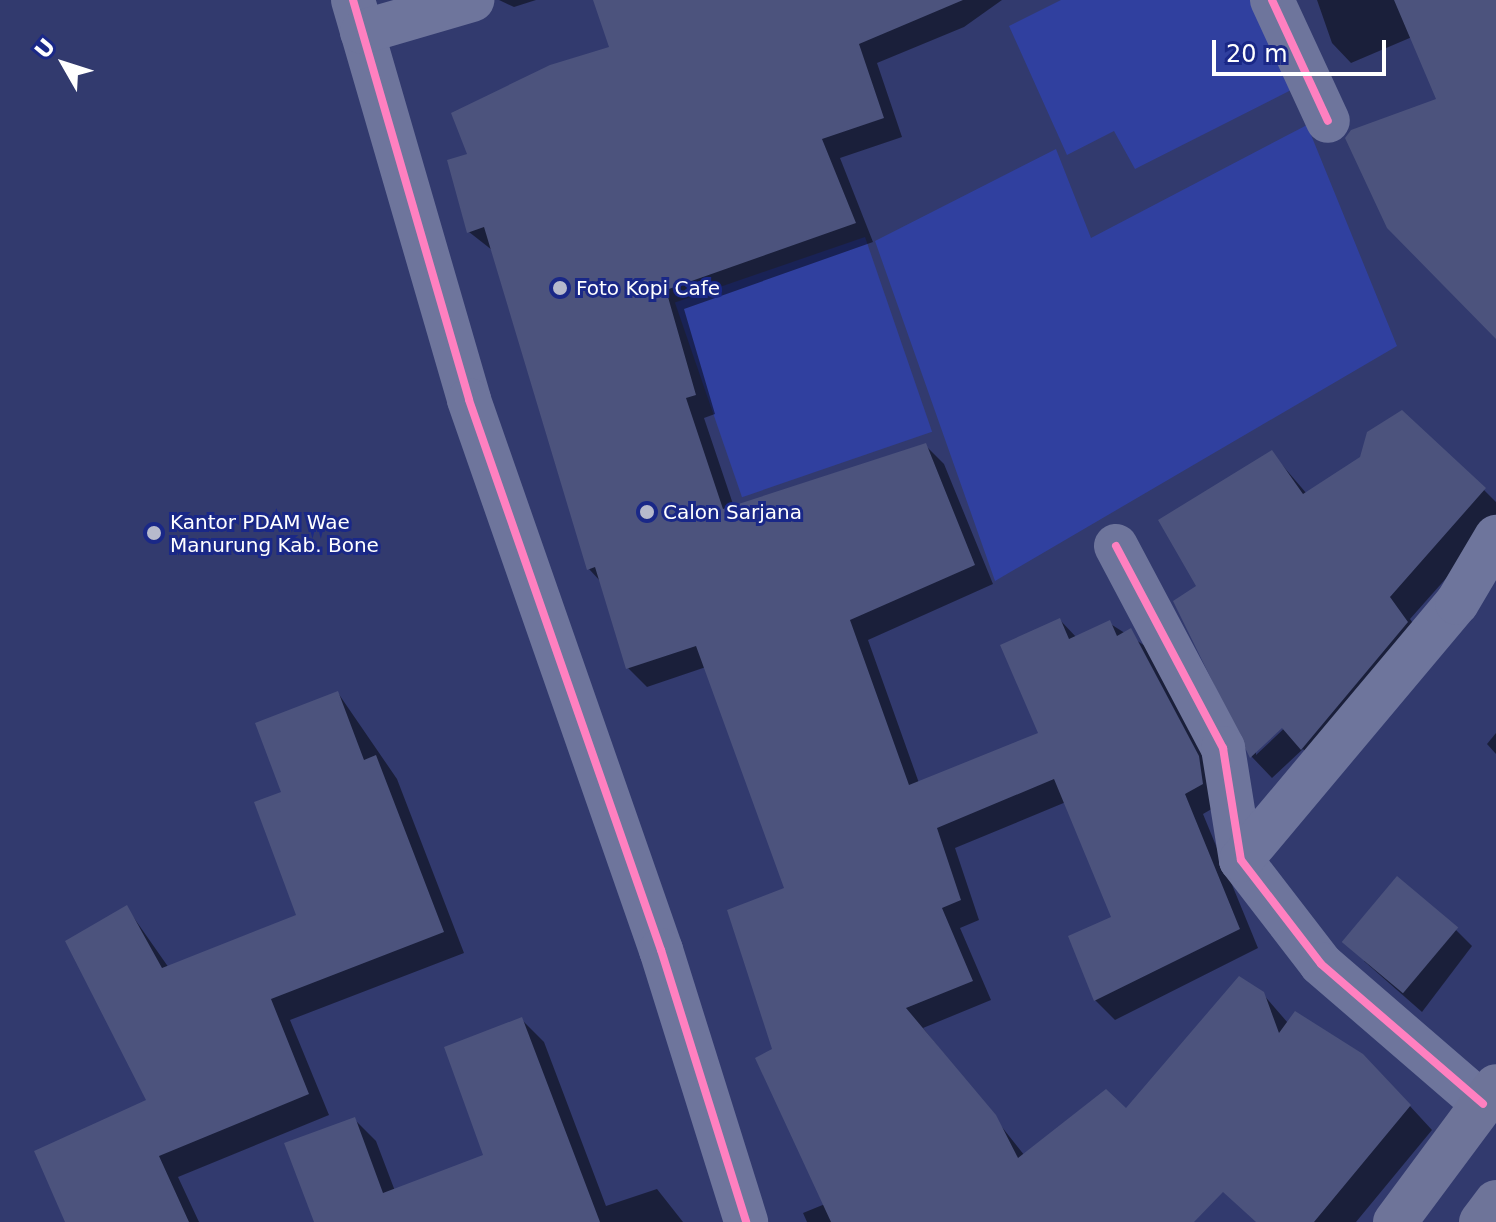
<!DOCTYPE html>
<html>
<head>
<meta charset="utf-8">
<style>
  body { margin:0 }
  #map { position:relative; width:1496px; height:1222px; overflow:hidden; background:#323a6e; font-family:"DejaVu Sans",sans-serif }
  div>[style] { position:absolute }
  .green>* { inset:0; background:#30409f; transform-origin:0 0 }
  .shadow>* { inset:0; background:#0007 }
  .building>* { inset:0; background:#4c537d; transform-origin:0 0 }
  .minor>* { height:44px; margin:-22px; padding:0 22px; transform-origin:22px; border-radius:22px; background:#6e759c }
  .major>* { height:44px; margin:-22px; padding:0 22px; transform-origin:22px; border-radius:22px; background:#6e7499 }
  .cycleway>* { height:8px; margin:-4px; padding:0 4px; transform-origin:4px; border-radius:4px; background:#ff80c0 }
  .dots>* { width:22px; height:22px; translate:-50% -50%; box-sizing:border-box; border:4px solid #1a2887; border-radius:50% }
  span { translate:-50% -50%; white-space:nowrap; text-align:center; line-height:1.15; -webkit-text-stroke:6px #1a2887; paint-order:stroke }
  .poi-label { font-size:20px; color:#fff }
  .left { translate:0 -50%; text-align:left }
  .north { position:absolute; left:24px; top:24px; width:80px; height:80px; -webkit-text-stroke:6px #1a2887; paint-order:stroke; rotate:309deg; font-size:22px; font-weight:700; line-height:32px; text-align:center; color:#fff }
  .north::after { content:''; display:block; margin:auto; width:28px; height:36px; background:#fff; clip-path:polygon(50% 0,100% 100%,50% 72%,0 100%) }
  .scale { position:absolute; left:1212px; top:40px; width:174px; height:36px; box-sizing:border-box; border:4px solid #fff; border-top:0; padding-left:10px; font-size:24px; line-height:28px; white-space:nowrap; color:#fff; -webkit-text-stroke:6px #1a2887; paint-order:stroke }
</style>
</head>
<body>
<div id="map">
  <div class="green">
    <i style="clip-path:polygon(1061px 0,1257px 0,1297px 87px,1135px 169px,1114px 131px,1067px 155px,1009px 26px)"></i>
    <i style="clip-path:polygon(1307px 125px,1397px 346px,995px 581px,875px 241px,1056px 149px,1091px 238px)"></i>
    <i style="left:865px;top:237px;width:206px;height:201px;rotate:71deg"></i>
  </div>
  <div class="shadow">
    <i style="clip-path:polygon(499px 0,536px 0,514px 7px)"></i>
    <i style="clip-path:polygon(595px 0,1002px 0,964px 27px,877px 63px,902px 137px,840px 158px,873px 242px,684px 309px,715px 414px,704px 418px,734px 507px,925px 445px,944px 464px,993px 584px,868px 640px,919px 783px,1041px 735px,1060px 620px,1077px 638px,1109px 623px,1150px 649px,1218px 777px,1222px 803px,1203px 814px,1258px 948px,1115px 1020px,1095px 1000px,1114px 918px,1066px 802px,955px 848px,979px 920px,960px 928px,991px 1000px,923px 1028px,1025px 1156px,1185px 1222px,807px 1222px,803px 1213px,825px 1204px,774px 1050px,786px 889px,706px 667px,647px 687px,628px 668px,601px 582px,589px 569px,492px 250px,469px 232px,611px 48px)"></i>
    <i style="clip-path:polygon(1317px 0,1496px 0,1496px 336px,1438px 100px,1412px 37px,1351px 63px,1332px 43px)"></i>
    <i style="clip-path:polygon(evenodd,1271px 452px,1307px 494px,1484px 490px,1496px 502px,1496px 522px,1410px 619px,1428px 645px,1323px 770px,1303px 749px,1272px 778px,1252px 757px,1176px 601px,1199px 587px,1271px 452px,1288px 719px,1291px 722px,1256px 755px,1256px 749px,1288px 719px)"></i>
    <i style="clip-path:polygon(338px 693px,397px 779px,464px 953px,290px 1020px,329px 1115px,178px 1177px,199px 1222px,68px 1222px,149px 1101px,127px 908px,169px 968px,299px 916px,284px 793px)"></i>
    <i style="clip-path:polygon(1496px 733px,1496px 754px,1487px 744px)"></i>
    <i style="clip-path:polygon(1456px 930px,1472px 946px,1422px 1012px,1364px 961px)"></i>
    <i style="clip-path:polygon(1262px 993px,1288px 1023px,1385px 1079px,1432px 1130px,1356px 1222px,1257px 1222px)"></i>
    <i style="clip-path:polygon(522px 1020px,544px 1042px,606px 1206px,657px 1189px,683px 1222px,316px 1222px,354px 1119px,376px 1141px,395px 1191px,485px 1156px)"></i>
  </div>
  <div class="building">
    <i style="clip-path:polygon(593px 0,963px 0,859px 44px,884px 118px,822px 139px,856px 223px,666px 290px,696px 395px,686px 398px,723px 509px,926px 443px,975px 565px,850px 620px,909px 785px,1038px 733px,1000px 645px,1060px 618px,1069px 639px,1110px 620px,1117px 636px,1131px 628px,1199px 756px,1203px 784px,1185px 794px,1240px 929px,1094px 1001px,1068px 936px,1111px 917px,1054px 779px,937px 828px,961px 900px,942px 908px,973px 981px,906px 1008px,996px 1115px,1018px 1158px,1106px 1089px,1126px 1108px,1239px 976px,1264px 992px,1279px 1033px,1295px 1011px,1363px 1054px,1411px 1105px,1314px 1222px,1256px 1222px,1223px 1192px,1194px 1222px,831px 1222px,755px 1058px,772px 1049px,727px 910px,784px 888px,696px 646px,626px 669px,595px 567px,587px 570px,484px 227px,467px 233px,447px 160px,467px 154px,451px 113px,550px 65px,609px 47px)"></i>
    <i style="clip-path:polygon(1394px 0,1496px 0,1496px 339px,1387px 228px,1345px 138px,1351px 130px,1436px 99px)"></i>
    <i style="clip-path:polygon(1402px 410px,1486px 488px,1390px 597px,1408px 622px,1301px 750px,1282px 728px,1250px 758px,1173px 601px,1196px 586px,1158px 520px,1272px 450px,1303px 494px,1360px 457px,1367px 432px)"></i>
    <i style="clip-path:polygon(338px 691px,364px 760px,376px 755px,444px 932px,271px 999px,309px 1094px,159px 1156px,189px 1222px,65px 1222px,34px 1151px,146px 1100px,65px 941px,127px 905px,162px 968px,296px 915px,254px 802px,281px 792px,255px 723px)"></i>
    <i style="left:1397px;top:876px;width:80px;height:86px;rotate:40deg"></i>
    <i style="clip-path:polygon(522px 1017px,600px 1222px,314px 1222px,284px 1143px,355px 1117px,383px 1193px,483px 1155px,444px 1047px)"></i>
  </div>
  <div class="minor">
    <i style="left:353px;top:0;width:416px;rotate:73.8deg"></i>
    <i style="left:469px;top:400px;width:583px;rotate:70.76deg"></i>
    <i style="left:661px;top:950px;width:285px;rotate:72.6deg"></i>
    <i style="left:1272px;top:0;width:133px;rotate:65.2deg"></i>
    <i style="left:362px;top:32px;width:115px;rotate:-16.2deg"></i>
    <i style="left:1116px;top:546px;width:229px;rotate:62.1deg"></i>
    <i style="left:1223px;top:748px;width:113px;rotate:80.9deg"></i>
    <i style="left:1241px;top:860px;width:131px;rotate:52.4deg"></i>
    <i style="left:1321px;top:964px;width:214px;rotate:40.8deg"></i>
    <i style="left:1241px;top:860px;width:336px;rotate:-50deg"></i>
    <i style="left:1457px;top:603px;width:77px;rotate:-59.4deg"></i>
  </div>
  <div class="major">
    <i style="left:1395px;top:1222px;width:169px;rotate:-53.4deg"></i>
    <i style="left:1481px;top:1222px;width:25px;rotate:-53deg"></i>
  </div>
  <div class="cycleway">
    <i style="left:353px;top:0;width:416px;rotate:73.8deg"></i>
    <i style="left:469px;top:400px;width:583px;rotate:70.76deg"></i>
    <i style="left:661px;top:950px;width:285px;rotate:72.6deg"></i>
    <i style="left:1272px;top:0;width:133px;rotate:65.2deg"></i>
    <i style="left:1116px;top:546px;width:229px;rotate:62.1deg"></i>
    <i style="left:1223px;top:748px;width:113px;rotate:80.9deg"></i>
    <i style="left:1241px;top:860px;width:131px;rotate:52.4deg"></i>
    <i style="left:1321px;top:964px;width:214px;rotate:40.8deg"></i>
  </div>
  <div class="dots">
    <i style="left:560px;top:288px;background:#b7bacc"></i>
    <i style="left:647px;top:512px;background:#b7bacc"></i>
    <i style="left:154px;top:533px;background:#b7bacc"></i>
  </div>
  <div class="poi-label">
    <span class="left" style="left:576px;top:288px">Foto Kopi Cafe</span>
    <span class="left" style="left:663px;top:512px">Calon Sarjana</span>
    <span class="left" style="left:170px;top:534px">Kantor PDAM Wae<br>Manurung Kab. Bone</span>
  </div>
  <div class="north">U</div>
  <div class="scale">20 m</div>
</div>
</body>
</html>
